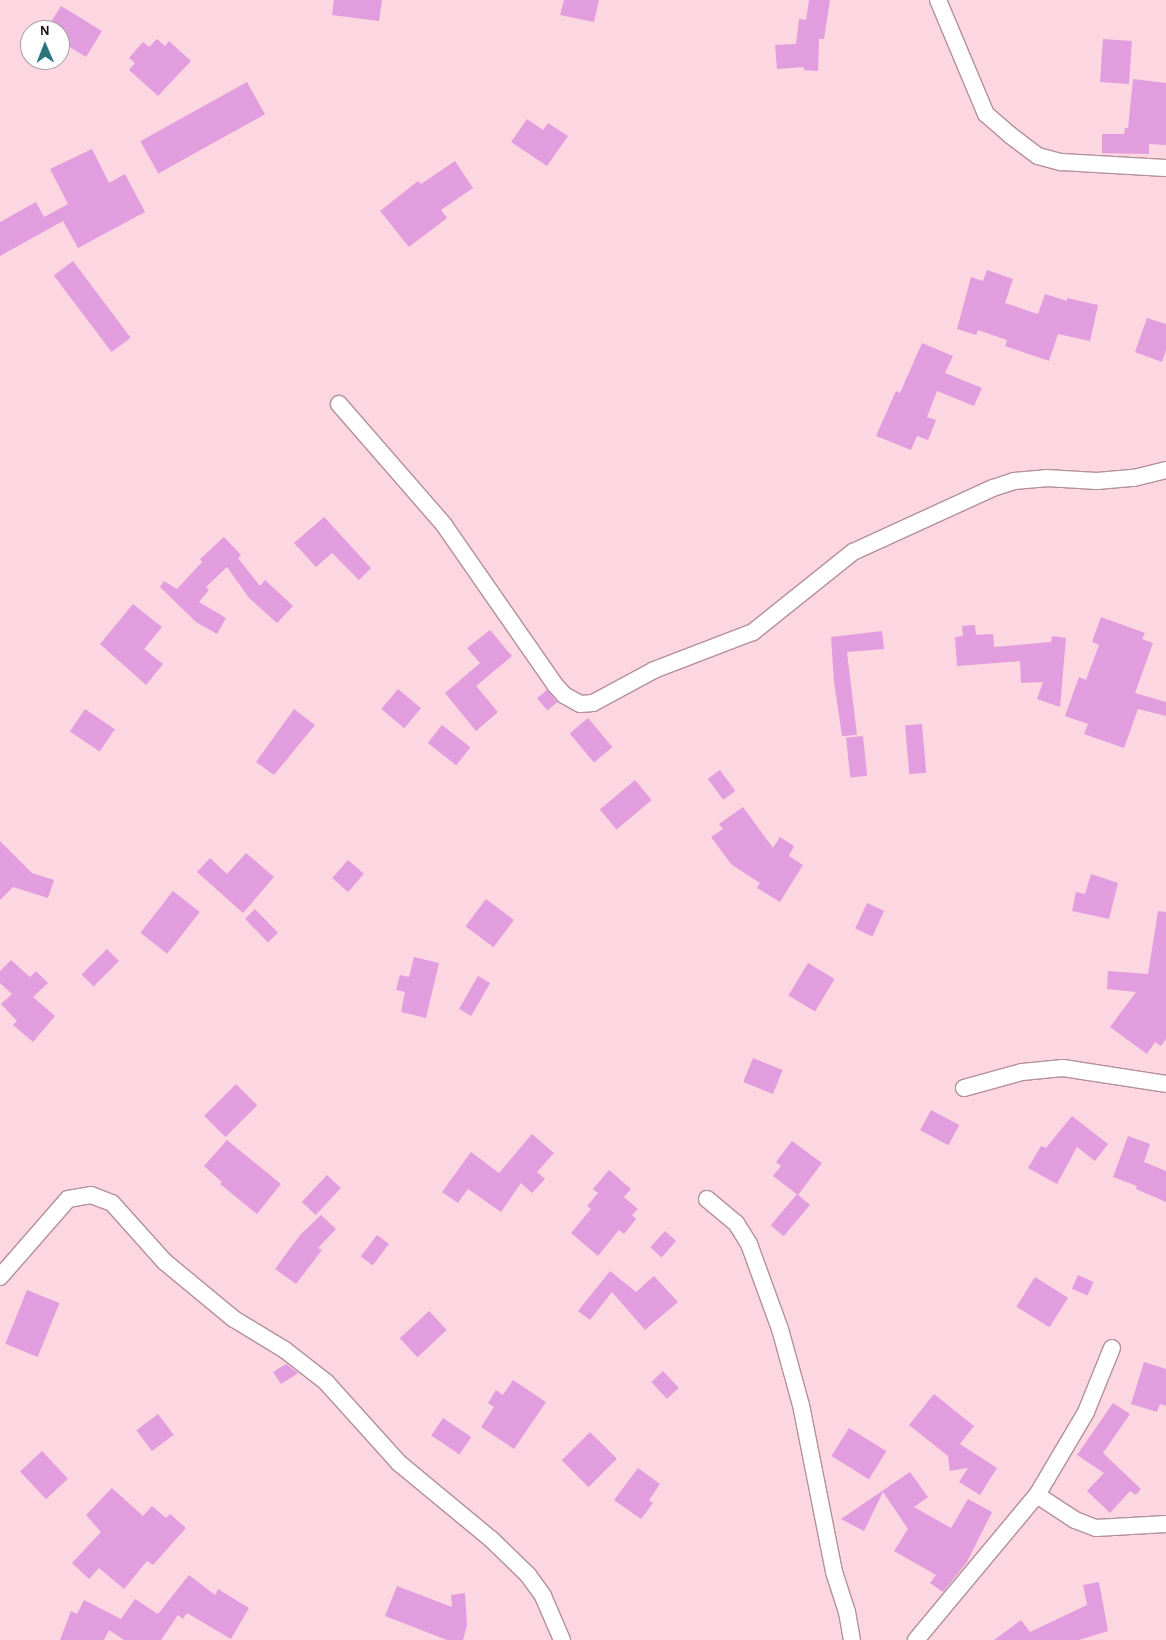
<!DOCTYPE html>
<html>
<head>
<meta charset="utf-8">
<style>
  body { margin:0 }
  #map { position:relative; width:1166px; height:1640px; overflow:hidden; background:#fcd6e1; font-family:"Alegreya Sans",sans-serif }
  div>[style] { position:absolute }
  .building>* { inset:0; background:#e29dde; transform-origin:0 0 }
  .roads { filter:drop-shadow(1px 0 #b3909b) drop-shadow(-1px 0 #b3909b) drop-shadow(0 1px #b3909b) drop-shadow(0 -1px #b3909b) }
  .minor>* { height:16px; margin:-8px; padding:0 8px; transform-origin:8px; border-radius:8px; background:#fff }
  span { translate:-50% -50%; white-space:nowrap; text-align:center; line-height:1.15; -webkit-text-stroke:5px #fff; paint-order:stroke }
  .north { position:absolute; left:20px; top:20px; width:50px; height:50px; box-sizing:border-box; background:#fff; border:1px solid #a5a0a1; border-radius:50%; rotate:359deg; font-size:14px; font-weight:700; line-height:20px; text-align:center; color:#1d1115 }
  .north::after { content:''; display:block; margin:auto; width:18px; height:22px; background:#2c757d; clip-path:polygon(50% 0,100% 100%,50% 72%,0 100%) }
</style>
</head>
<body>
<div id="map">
  <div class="building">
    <i style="clip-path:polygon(334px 0,382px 0,379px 21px,332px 15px)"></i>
    <i style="clip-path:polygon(564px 0,599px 0,594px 22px,560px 15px)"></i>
    <i style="clip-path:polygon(809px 0,830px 0,824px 39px,819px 39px,818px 71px,804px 70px,804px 67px,777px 69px,775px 45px,796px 44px,799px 19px,806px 20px)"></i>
    <i style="clip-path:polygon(61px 6px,102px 31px,86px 57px,60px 41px,60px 30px,46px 30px)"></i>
    <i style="clip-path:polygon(157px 39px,165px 46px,169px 41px,191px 61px,158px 96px,129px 70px,135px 63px,129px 58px,143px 42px,149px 47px)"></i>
    <i style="left:1103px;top:39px;width:29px;height:43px;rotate:4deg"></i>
    <i style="clip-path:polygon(1133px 79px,1166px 83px,1166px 145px,1149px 144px,1149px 154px,1102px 153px,1102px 134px,1124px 134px,1125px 128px,1128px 128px)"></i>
    <i style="left:247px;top:82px;width:37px;height:122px;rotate:61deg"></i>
    <i style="clip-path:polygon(527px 119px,543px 130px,548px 123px,568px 136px,547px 166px,511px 142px)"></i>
    <i style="clip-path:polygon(92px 149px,109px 183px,125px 174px,145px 212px,78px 248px,63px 221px,0 256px,0 222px,36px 202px,44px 217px,68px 204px,50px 169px)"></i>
    <i style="clip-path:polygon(455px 161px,473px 188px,441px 210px,447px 218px,409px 247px,380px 211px,418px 181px,421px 184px)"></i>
    <i style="left:73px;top:261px;width:96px;height:24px;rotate:53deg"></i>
    <i style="clip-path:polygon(987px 270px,1013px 279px,1005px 303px,1038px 314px,1045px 294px,1067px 301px,1067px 298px,1098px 305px,1090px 341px,1058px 334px,1049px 361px,1005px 346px,1007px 340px,978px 330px,976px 335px,957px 329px,971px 277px,983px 281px)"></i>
    <i style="clip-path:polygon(1147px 318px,1166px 324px,1166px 350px,1162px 362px,1135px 352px)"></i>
    <i style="clip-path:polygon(922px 343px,953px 356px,945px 373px,982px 388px,974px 406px,937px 391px,927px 417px,936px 420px,928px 440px,917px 436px,911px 450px,876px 436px,896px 391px,900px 393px)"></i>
    <i style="clip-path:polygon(324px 517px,371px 568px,359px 580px,332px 553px,316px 567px,294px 543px)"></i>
    <i style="clip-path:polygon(224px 537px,241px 555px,238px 558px,260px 586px,265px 580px,293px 606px,277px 623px,249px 598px,227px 567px,206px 587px,209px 590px,199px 602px,226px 618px,217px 634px,196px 622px,160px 587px,164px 581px,177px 589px,202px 562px,200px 559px)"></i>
    <i style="clip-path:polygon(133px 604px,162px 627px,144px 649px,163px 664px,146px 685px,100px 644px)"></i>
    <i style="clip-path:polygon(1101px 617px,1145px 633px,1142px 639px,1153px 643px,1135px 693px,1166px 702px,1166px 716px,1138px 709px,1124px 748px,1084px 734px,1088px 724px,1065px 716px,1079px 677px,1086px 680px,1099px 645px,1092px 642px)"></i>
    <i style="clip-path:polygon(975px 625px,976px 635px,993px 634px,994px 647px,1051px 642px,1052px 636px,1066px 638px,1060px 707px,1037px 699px,1043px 682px,1021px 683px,1020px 661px,957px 666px,955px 637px,963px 636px,962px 626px)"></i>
    <i style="clip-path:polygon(490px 630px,512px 656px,476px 686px,498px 712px,476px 731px,445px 693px,480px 663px,467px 648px)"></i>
    <i style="clip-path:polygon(882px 631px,884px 649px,847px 652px,857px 735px,842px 736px,834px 682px,831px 637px)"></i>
    <i style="left:398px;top:689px;width:30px;height:26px;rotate:40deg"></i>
    <i style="left:547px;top:690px;width:16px;height:13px;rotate:50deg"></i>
    <i style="left:85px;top:709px;width:36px;height:27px;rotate:34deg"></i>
    <i style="clip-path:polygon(294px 709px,315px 725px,274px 775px,256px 762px)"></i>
    <i style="left:588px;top:718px;width:38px;height:24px;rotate:50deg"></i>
    <i style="left:922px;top:724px;width:49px;height:17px;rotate:85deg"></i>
    <i style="left:442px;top:725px;width:36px;height:23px;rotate:38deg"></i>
    <i style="left:863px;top:736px;width:40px;height:17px;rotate:84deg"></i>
    <i style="left:720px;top:770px;width:26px;height:15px;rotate:54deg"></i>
    <i style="left:635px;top:780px;width:26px;height:46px;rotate:50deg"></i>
    <i style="clip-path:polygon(743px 807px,773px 848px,780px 837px,794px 846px,789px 856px,803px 865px,780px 902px,757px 888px,760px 883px,732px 865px,711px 837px,723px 829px,719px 824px)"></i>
    <i style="clip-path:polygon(0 841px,32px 873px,54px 880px,48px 898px,13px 887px,0 900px)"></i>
    <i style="clip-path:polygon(246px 853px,274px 877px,243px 913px,197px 872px,210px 858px,227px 874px)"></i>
    <i style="left:348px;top:860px;width:21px;height:24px;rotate:41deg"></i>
    <i style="clip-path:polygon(1091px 874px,1118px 883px,1109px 919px,1072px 911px,1076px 892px,1085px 894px)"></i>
    <i style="left:173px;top:891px;width:34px;height:53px;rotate:38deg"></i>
    <i style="left:486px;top:899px;width:35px;height:34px;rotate:37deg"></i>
    <i style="left:867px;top:903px;width:19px;height:28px;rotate:25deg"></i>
    <i style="left:255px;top:909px;width:33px;height:14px;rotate:46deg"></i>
    <i style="clip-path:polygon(1158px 911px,1166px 912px,1166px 1039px,1161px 1046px,1155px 1042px,1147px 1054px,1110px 1027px,1136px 992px,1107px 989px,1108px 971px,1148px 974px)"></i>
    <i style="left:107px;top:949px;width:17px;height:36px;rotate:45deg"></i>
    <i style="clip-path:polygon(414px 957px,439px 963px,426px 1018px,401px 1012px,405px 992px,396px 990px,400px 975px,409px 977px)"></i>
    <i style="clip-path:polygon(11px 960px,30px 977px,36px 971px,48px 983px,33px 997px,55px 1016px,33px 1042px,13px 1025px,17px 1021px,1px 1004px,12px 994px,0 983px,0 971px)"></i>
    <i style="left:808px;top:963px;width:31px;height:38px;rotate:31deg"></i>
    <i style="left:478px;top:976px;width:14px;height:38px;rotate:30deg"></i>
    <i style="left:753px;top:1058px;width:32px;height:26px;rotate:22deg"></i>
    <i style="left:236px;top:1084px;width:30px;height:45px;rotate:45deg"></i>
    <i style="left:931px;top:1110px;width:32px;height:23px;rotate:28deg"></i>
    <i style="clip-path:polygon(1072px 1116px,1108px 1144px,1095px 1161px,1077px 1147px,1057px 1184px,1028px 1168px,1041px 1146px,1046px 1148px)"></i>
    <i style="clip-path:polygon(532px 1134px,554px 1153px,537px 1172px,545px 1179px,532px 1193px,521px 1183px,501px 1212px,468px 1189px,458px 1203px,442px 1192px,471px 1152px,499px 1173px)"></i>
    <i style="clip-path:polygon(1128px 1136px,1150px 1144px,1144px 1162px,1166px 1171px,1166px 1202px,1136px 1189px,1137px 1186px,1113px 1177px)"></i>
    <i style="clip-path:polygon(227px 1140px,281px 1184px,257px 1214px,220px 1184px,222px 1182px,204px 1166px)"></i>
    <i style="clip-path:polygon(792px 1141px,822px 1163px,798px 1195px,773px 1176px,781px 1166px,776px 1162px)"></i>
    <i style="clip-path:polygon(609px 1170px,631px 1189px,624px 1197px,638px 1209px,632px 1215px,636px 1219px,624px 1234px,619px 1230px,598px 1256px,571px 1233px,591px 1209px,587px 1206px,598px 1193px,593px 1189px)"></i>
    <i style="left:327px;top:1175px;width:19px;height:37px;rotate:43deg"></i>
    <i style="left:797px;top:1194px;width:17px;height:41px;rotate:40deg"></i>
    <i style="clip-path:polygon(321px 1215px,336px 1229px,318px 1248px,322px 1250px,296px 1284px,275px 1269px,300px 1235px)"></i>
    <i style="left:665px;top:1231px;width:15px;height:22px;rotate:42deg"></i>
    <i style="left:377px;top:1235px;width:15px;height:27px;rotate:37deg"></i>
    <i style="clip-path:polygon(610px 1271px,636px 1292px,654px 1276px,678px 1302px,645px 1330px,612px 1292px,590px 1320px,578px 1311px)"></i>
    <i style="left:1078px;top:1275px;width:17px;height:15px;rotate:24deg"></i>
    <i style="left:1035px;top:1277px;width:39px;height:35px;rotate:32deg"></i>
    <i style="left:27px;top:1290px;width:35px;height:58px;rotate:22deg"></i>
    <i style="left:429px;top:1311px;width:26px;height:40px;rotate:47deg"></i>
    <i style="clip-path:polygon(1144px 1362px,1166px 1369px,1166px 1406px,1160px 1404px,1157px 1412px,1131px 1404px)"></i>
    <i style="clip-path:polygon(286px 1364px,298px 1373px,281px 1384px,273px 1372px)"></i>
    <i style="left:663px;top:1371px;width:23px;height:16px;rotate:47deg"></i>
    <i style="clip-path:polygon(513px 1380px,546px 1402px,514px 1449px,481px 1427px,494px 1407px,488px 1403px,496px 1390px,503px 1395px)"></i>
    <i style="clip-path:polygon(934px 1394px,974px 1426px,960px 1444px,997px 1468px,980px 1495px,959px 1482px,968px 1468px,950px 1471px,948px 1456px,909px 1425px)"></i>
    <i style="clip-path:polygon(1113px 1403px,1130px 1414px,1103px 1453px,1141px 1489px,1136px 1495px,1130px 1491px,1110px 1513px,1087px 1491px,1104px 1473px,1077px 1455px)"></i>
    <i style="left:158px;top:1414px;width:26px;height:27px;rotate:53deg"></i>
    <i style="left:443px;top:1418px;width:34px;height:21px;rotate:34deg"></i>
    <i style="left:849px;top:1428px;width:44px;height:33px;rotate:32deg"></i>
    <i style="left:590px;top:1432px;width:38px;height:40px;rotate:45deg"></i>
    <i style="left:42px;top:1451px;width:38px;height:30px;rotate:47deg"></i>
    <i style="clip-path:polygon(638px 1468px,660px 1484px,649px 1500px,653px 1503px,641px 1519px,614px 1500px)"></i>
    <i style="clip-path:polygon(910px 1472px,928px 1497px,914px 1507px,951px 1528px,968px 1499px,992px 1512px,967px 1562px,943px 1592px,930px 1583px,936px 1575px,894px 1551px,908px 1529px,883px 1492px,864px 1531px,841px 1519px)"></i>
    <i style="clip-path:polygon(112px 1488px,143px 1516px,152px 1506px,166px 1518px,170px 1514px,186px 1528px,153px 1565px,147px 1561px,124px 1589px,99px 1568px,89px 1579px,72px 1563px,101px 1532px,86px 1515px)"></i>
    <i style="clip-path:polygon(189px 1575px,215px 1595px,218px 1589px,249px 1608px,231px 1639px,187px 1613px,183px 1619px,178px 1615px,161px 1640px,124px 1640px,109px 1630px,104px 1640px,60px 1640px,71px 1611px,77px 1614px,84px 1600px,121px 1619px,135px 1599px,158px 1614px)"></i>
    <i style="clip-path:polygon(1099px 1582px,1108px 1631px,1079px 1640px,994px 1640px,1021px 1620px,1030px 1632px,1087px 1605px,1083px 1585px)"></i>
    <i style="clip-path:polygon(397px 1586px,452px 1607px,451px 1595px,465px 1593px,467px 1625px,463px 1640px,447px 1640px,385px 1616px)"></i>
  </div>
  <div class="roads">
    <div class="minor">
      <i style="left:938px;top:0;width:124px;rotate:67.2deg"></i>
      <i style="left:986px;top:114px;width:32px;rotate:41deg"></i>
      <i style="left:1010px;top:135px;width:35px;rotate:37deg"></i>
      <i style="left:1038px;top:156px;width:24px;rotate:15deg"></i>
      <i style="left:1061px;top:162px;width:105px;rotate:3.3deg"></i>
      <i style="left:339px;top:404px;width:160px;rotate:49deg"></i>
      <i style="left:444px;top:525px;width:196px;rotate:55.2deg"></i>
      <i style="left:556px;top:686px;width:12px;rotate:48deg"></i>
      <i style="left:564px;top:695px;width:18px;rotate:29deg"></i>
      <i style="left:580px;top:704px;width:13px;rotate:-4deg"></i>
      <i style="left:593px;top:703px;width:69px;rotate:-28.4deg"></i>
      <i style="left:654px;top:670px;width:106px;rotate:-21deg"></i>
      <i style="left:753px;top:632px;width:128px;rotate:-38.7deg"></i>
      <i style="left:853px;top:552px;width:154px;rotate:-24.6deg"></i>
      <i style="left:993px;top:488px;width:22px;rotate:-18deg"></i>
      <i style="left:1014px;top:481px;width:32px;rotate:-5deg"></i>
      <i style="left:1046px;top:478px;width:51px;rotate:3.4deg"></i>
      <i style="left:1097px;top:481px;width:37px;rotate:-5deg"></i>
      <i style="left:1134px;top:478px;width:33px;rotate:-14deg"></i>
      <i style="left:964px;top:1088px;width:60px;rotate:-15.4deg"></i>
      <i style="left:1022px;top:1072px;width:41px;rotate:-5.6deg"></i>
      <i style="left:1063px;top:1068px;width:104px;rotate:8.8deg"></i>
      <i style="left:707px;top:1199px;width:38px;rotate:40deg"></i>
      <i style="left:736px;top:1223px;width:25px;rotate:58deg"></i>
      <i style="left:749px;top:1244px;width:90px;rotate:70deg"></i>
      <i style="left:780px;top:1329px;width:79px;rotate:74.6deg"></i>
      <i style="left:801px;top:1405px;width:170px;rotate:78.8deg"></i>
      <i style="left:834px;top:1572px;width:42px;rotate:72deg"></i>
      <i style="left:847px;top:1612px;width:28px;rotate:80deg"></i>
      <i style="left:0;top:1277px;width:103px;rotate:-48.9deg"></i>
      <i style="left:68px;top:1199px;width:23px;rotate:-10deg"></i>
      <i style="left:91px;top:1195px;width:22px;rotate:21deg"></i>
      <i style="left:112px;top:1203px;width:79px;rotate:48.1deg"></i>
      <i style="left:165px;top:1262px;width:89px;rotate:39.6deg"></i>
      <i style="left:234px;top:1319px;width:60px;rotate:31.3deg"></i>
      <i style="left:285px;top:1350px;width:52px;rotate:38deg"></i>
      <i style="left:326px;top:1382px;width:109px;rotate:48deg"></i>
      <i style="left:399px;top:1463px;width:119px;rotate:39.6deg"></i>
      <i style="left:491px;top:1539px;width:52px;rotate:44.2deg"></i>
      <i style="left:528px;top:1575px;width:26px;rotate:54deg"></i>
      <i style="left:543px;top:1596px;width:48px;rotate:66.6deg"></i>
      <i style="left:1037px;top:1495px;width:45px;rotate:33.3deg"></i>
      <i style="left:1075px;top:1520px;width:22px;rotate:21deg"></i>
      <i style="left:1096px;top:1528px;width:70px;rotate:-3.3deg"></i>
      <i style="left:916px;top:1640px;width:189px;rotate:-50.2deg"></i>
      <i style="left:1037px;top:1495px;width:96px;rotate:-59.4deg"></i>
      <i style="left:1086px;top:1412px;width:69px;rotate:-67.9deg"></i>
    </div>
  </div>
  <div class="north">N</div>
</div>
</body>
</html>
